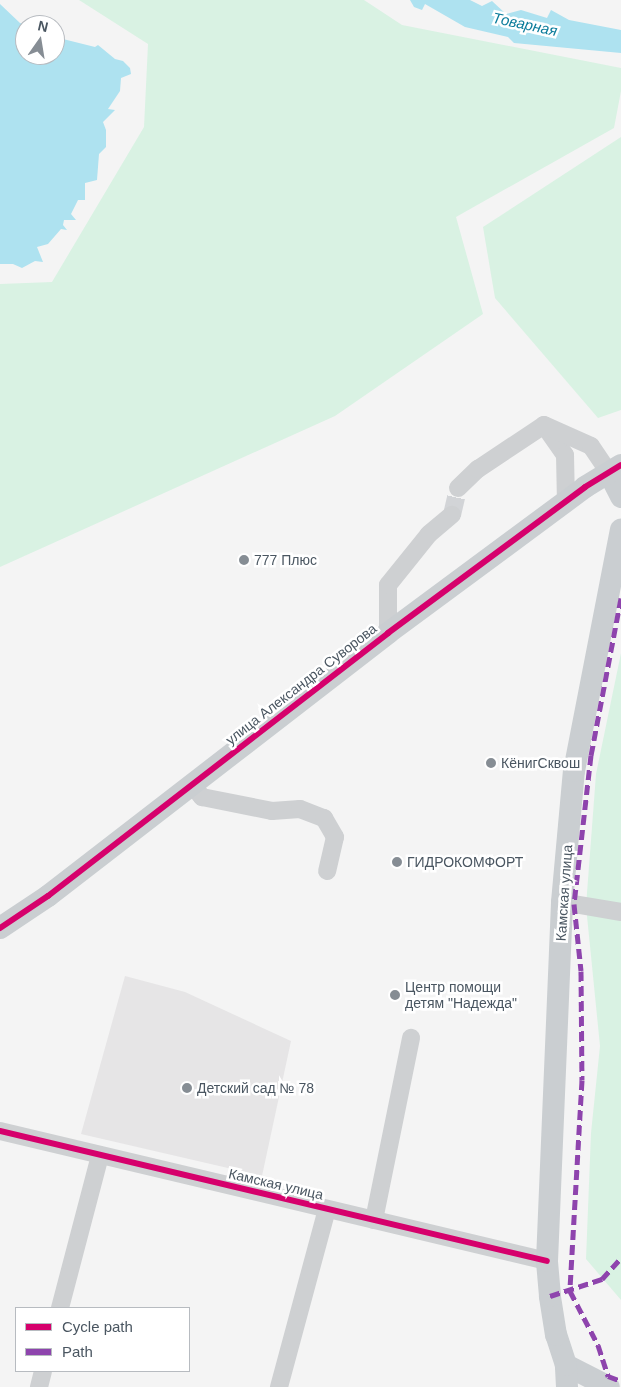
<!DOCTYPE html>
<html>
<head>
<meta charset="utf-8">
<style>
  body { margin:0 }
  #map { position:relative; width:621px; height:1387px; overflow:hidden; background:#f4f4f4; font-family:Helvetica,sans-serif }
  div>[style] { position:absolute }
  .education>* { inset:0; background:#e6e5e6 }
  .green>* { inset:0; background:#d9f2e3 }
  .water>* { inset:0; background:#aee2f0 }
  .minor-tunnel>* { height:18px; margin-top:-9px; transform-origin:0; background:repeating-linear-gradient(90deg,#d2d4d7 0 18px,transparent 0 27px) }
  .minor>* { height:18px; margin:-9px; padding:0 9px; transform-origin:9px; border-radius:9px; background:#ced0d2 }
  .major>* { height:22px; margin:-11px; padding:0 11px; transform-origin:11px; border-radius:11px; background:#caced1 }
  .quiet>* { height:5px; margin-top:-2.5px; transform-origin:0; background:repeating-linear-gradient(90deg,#8e44ad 0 10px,transparent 0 15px) }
  .cycleway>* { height:6px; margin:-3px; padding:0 3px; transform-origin:3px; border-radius:3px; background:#d6006c }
  .dots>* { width:14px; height:14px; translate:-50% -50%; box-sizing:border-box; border:2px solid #fff; border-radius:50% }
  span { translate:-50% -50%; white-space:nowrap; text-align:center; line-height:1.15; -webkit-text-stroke:5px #fff; paint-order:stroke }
  .poi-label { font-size:14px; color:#4a5661 }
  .left { translate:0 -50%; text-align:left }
  .street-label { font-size:14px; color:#4a5661 }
  .water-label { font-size:15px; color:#0c7c9b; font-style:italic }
  .legend { position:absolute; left:15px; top:1307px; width:175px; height:65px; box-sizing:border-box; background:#fff; border:1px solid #b7bbc0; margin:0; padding:6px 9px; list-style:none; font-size:15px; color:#4a5661 }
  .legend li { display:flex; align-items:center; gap:10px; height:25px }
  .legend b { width:25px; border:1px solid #b7bbc0 }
  .north { position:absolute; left:15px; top:15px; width:50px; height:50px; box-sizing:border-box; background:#fff; border:1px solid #b7bbc0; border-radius:50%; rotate:13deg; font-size:14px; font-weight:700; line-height:20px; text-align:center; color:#4a5661 }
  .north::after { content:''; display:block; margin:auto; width:18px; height:22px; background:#868d94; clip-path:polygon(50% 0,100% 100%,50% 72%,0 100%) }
</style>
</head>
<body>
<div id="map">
  <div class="education">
    <i style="clip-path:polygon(125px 976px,185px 992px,291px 1041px,262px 1176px,81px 1134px)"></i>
  </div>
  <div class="green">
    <i style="clip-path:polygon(79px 0,364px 0,402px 25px,621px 68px,621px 91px,614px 128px,456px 217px,483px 314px,335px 416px,0 567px,0 284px,52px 282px,144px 127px,148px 44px)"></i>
    <i style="clip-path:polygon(621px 137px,621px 410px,598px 418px,495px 298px,483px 227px)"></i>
    <i style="clip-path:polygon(621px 653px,621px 1300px,586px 1259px,591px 1133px,600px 1046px,586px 906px,596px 774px)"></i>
  </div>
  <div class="water">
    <i style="clip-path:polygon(410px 0,470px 0,482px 6px,492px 1px,506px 14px,521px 10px,547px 18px,551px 10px,569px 20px,621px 30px,621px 53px,514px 43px,508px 37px,465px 27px,425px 4px,422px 10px,414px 7px)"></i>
    <i style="clip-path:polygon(0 4px,20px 23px,28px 25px,25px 25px,25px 55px,55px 55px,55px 37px,95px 47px,98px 45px,115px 59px,123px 61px,130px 68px,131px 74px,121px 78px,120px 91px,108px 109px,115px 110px,103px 122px,106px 130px,106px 147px,99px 154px,97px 180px,85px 183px,85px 200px,78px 200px,71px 214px,76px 220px,64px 220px,63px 225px,67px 230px,61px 229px,48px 244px,37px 247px,43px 262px,35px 261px,22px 268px,13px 264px,0 264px)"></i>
  </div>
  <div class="minor-tunnel">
    <i style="left:452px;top:515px;width:28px;rotate:-77deg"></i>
  </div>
  <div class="minor">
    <i style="left:544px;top:425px;width:37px;rotate:55deg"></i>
    <i style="left:565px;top:455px;width:46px;rotate:88.8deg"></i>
    <i style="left:458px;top:488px;width:28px;rotate:-44deg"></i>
    <i style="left:478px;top:469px;width:79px;rotate:-33.7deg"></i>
    <i style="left:544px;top:425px;width:51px;rotate:24.1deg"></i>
    <i style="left:591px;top:446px;width:32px;rotate:56deg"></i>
    <i style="left:388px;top:633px;width:48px;rotate:-90deg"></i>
    <i style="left:388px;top:585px;width:65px;rotate:-51.2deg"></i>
    <i style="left:429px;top:534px;width:30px;rotate:-40deg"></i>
    <i style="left:192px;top:785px;width:16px;rotate:50deg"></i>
    <i style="left:202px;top:797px;width:71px;rotate:11.3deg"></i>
    <i style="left:272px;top:811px;width:28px;rotate:-4deg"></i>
    <i style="left:300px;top:809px;width:26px;rotate:21deg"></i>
    <i style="left:324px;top:818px;width:22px;rotate:60deg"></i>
    <i style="left:335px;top:837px;width:35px;rotate:103deg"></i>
    <i style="left:562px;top:902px;width:60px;rotate:9.6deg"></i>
    <i style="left:0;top:1131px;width:562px;rotate:13.37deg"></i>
    <i style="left:374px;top:1220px;width:186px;rotate:-78.5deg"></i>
    <i style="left:60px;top:1308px;width:158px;rotate:-75.3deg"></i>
    <i style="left:39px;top:1387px;width:16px;rotate:-76deg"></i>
    <i style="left:279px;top:1387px;width:184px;rotate:-74.9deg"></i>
  </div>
  <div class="major">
    <i style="left:609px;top:473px;width:27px;rotate:63deg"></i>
    <i style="left:0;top:928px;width:58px;rotate:-33.7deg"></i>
    <i style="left:48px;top:896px;width:430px;rotate:-37.7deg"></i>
    <i style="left:388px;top:633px;width:245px;rotate:-36.5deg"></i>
    <i style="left:585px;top:487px;width:42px;rotate:-31.4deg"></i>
    <i style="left:566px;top:1365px;width:48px;rotate:27.1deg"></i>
    <i style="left:567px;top:1387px;width:22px;rotate:-93deg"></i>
    <i style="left:566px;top:1365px;width:32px;rotate:-108deg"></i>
    <i style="left:556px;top:1335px;width:39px;rotate:-99deg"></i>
    <i style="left:550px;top:1296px;width:35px;rotate:-95deg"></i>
    <i style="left:547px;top:1261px;width:359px;rotate:-87.6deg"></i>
    <i style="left:562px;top:902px;width:132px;rotate:-84.8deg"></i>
    <i style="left:574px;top:771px;width:246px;rotate:-79deg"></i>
  </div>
  <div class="quiet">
    <i style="left:621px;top:598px;width:160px;rotate:100.8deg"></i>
    <i style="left:591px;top:755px;width:150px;rotate:96.5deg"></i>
    <i style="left:574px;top:904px;width:67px;rotate:84deg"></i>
    <i style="left:581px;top:971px;width:109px;rotate:89.5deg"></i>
    <i style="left:582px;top:1080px;width:211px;rotate:93.3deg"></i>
    <i style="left:570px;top:1291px;width:61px;rotate:62.6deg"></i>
    <i style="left:598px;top:1345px;width:33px;rotate:72deg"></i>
    <i style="left:608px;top:1376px;width:14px;rotate:21deg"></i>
    <i style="left:550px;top:1296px;width:55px;rotate:-18.1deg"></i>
    <i style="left:602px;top:1279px;width:28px;rotate:-48deg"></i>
  </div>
  <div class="cycleway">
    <i style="left:0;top:928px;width:58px;rotate:-33.7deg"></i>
    <i style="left:48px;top:896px;width:430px;rotate:-37.7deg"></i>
    <i style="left:388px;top:633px;width:245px;rotate:-36.5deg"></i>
    <i style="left:585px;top:487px;width:42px;rotate:-31.4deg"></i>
    <i style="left:0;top:1131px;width:562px;rotate:13.37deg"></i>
  </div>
  <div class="dots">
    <i style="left:244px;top:560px;background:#868d94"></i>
    <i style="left:491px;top:763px;background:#868d94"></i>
    <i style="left:397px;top:862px;background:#868d94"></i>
    <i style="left:395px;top:995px;background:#868d94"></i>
    <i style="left:187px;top:1088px;background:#868d94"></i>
  </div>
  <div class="poi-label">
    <span class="left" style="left:254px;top:560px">777 Плюс</span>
    <span class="left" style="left:501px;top:763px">КёнигСквош</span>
    <span class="left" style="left:407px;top:862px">ГИДРОКОМФОРТ</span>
    <span class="left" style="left:405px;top:995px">Центр помощи<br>детям "Надежда"</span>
    <span class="left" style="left:197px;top:1088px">Детский сад № 78</span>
  </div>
  <div class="street-label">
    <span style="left:301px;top:684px;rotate:-38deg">улица Александра Суворова</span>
    <span style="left:564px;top:893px;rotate:-86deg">Камская улица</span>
    <span style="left:276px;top:1184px;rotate:13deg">Камская улица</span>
  </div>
  <div class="water-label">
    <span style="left:525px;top:24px;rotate:12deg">Товарная</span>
  </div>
  <ul class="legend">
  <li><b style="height:6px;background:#d6006c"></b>Cycle path</li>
  <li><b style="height:6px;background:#8e44ad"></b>Path</li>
  </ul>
  <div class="north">N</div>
</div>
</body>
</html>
